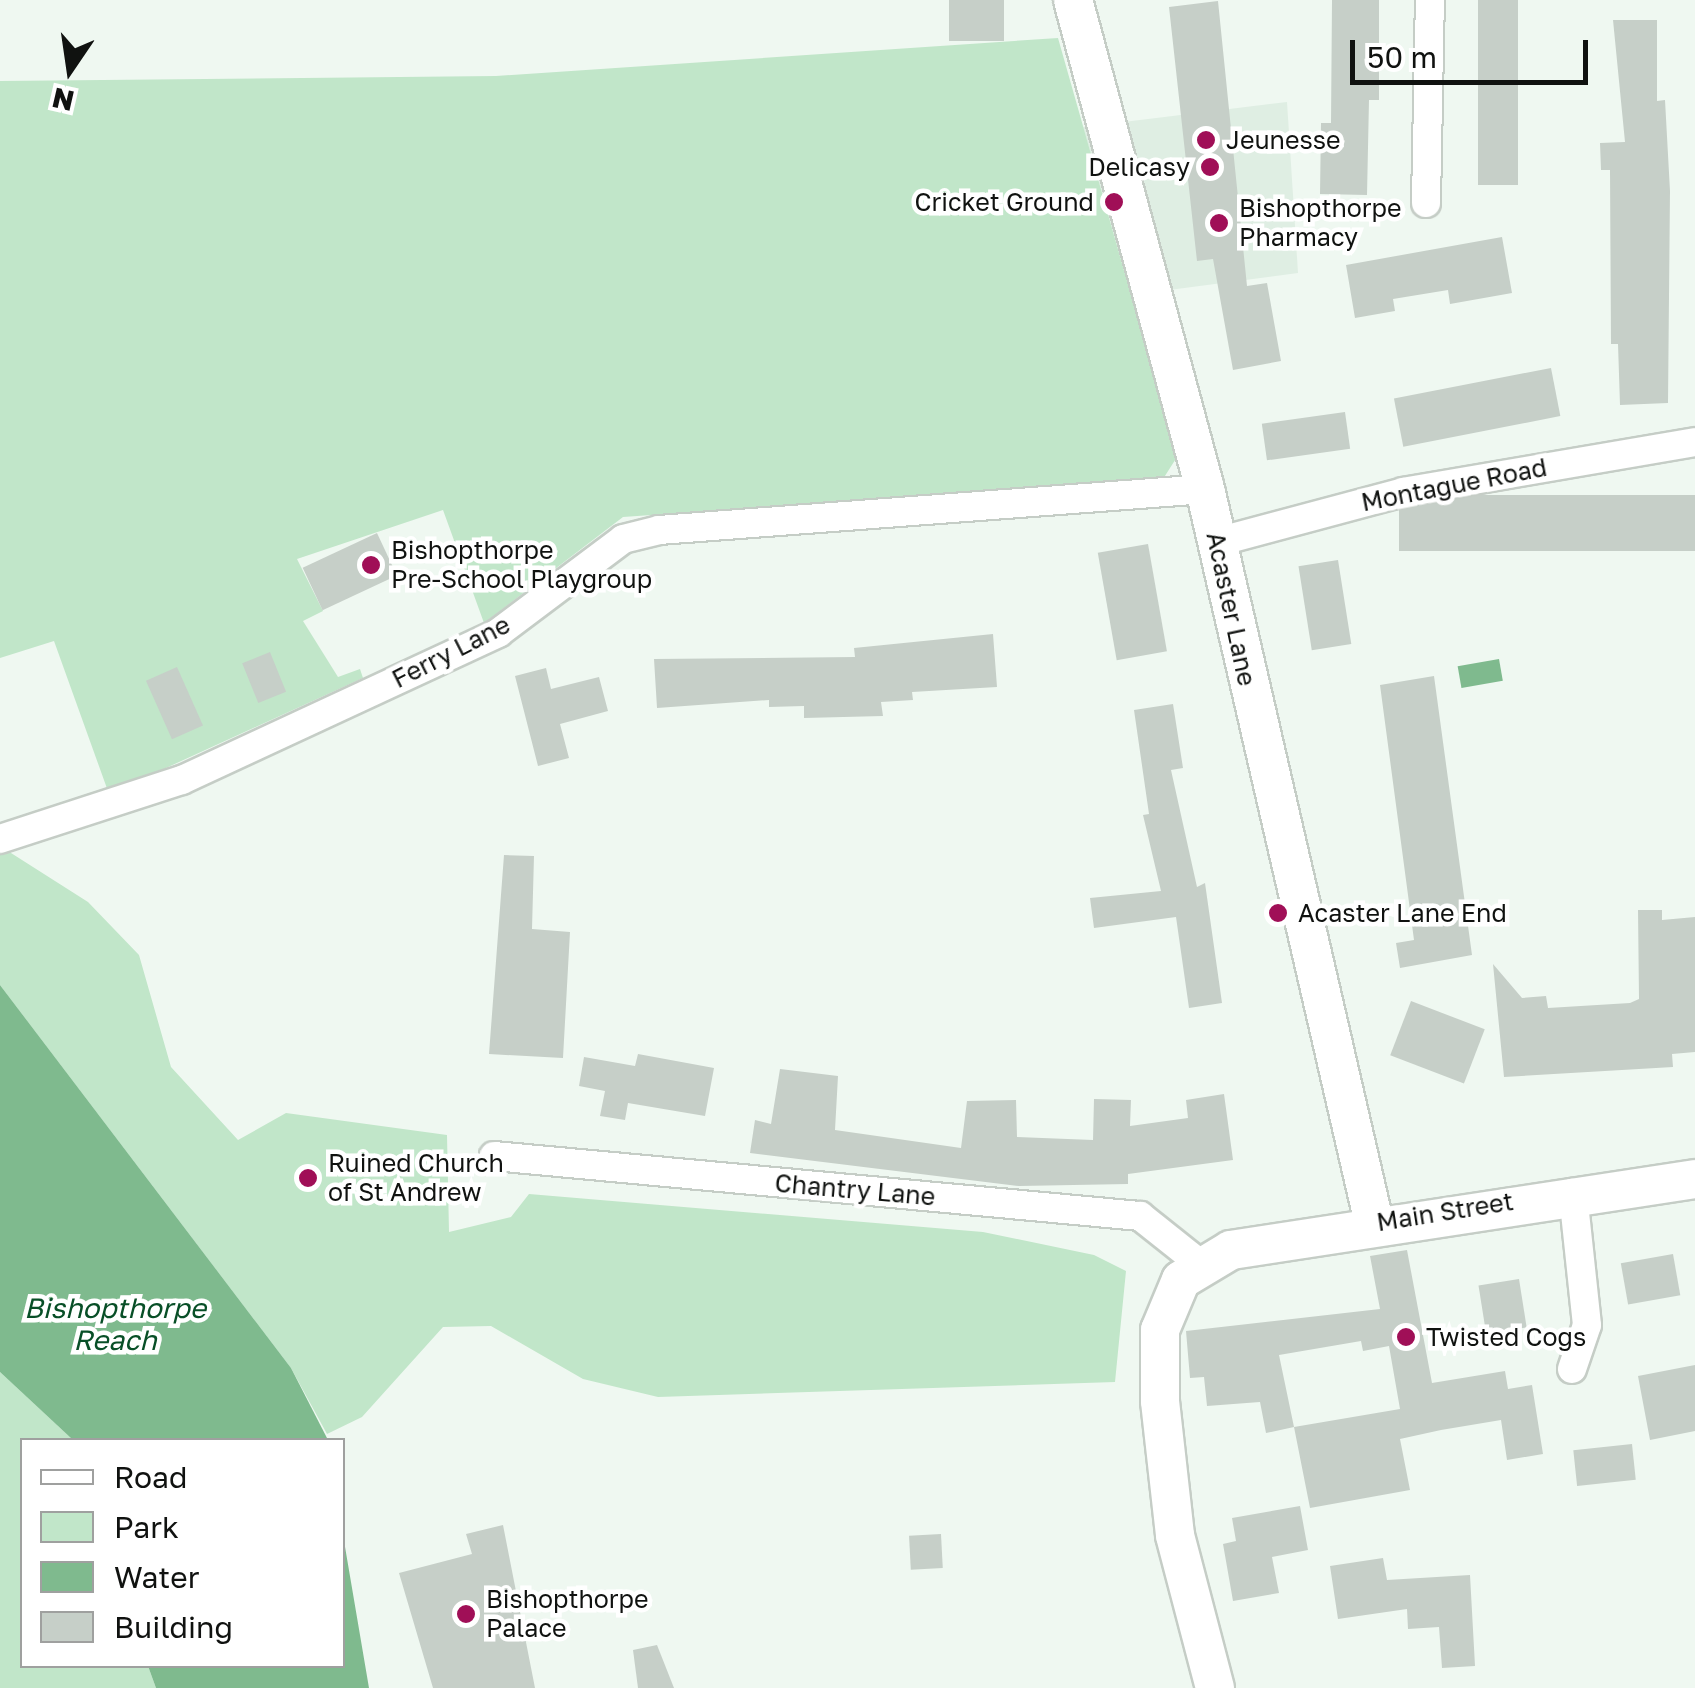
<!DOCTYPE html>
<html>
<head>
<meta charset="utf-8">
<style>
  body { margin:0 }
  #map { position:relative; width:1695px; height:1688px; overflow:hidden; background:#eff8f1; font-family:"Golos Text",sans-serif }
  div>[style] { position:absolute }
  .built>* { inset:0; background:#dfeee3 }
  .green>* { inset:0; background:#c1e6c9 }
  .water>* { inset:0; background:#7fba8e; transform-origin:0 0 }
  .building>* { inset:0; background:#c6cfc8; transform-origin:0 0 }
  .roads { filter:drop-shadow(2px 0 #c5cdc6) drop-shadow(-2px 0 #c5cdc6) drop-shadow(0 2px #c5cdc6) drop-shadow(0 -2px #c5cdc6) }
  .street>* { height:28px; margin:-14px; padding:0 14px; transform-origin:14px; border-radius:14px; background:#fff }
  .secondary>* { height:38px; margin:-19px; padding:0 19px; transform-origin:19px; border-radius:19px; background:#fff }
  .dots>* { width:28px; height:28px; translate:-50% -50%; box-sizing:border-box; border:5px solid #fff; border-radius:50% }
  span { translate:-50% -50%; white-space:nowrap; text-align:center; line-height:1.15; -webkit-text-stroke:9px #fff; paint-order:stroke }
  .poi-label { font-size:25px; color:#101210 }
  .left { translate:0 -50%; text-align:left }
  .right { translate:-100% -50%; text-align:right }
  .street-label { font-size:25px; color:#101210 }
  .water-label { font-size:28px; color:#084f27; font-style:italic }
  .legend { position:absolute; left:20px; top:1438px; width:325px; height:230px; box-sizing:border-box; background:#fff; border:2px solid #9fa09f; margin:0; padding:12px 18px; list-style:none; font-size:30px; color:#101210 }
  .legend li { display:flex; align-items:center; gap:20px; height:50px }
  .legend b { width:50px; border:2px solid #9fa09f }
  .north { position:absolute; left:20px; top:20px; width:100px; height:100px; -webkit-text-stroke:8px #fff; paint-order:stroke; rotate:193deg; font-size:28px; font-weight:700; line-height:40px; text-align:center; color:#101210 }
  .north::after { content:''; display:block; margin:auto; width:35px; height:45px; background:#101210; clip-path:polygon(50% 0,100% 100%,50% 72%,0 100%) }
  .scale { position:absolute; left:1350px; top:40px; width:238px; height:45px; box-sizing:border-box; border:5px solid #101210; border-top:0; padding-left:12px; font-size:30px; line-height:35px; white-space:nowrap; color:#101210; -webkit-text-stroke:8px #fff; paint-order:stroke }
</style>
</head>
<body>
<div id="map">
  <div class="built">
    <i style="clip-path:polygon(1287px 102px,1298px 273px,1131px 295px,1083px 127px)"></i>
  </div>
  <div class="green">
    <i style="clip-path:polygon(1058px 38px,1177px 457px,1163px 479px,623px 517px,484px 623px,443px 510px,297px 559px,323px 611px,303px 621px,338px 677px,360px 669px,363px 678px,109px 794px,54px 641px,0 658px,0 81px,496px 76px)"></i>
    <i style="clip-path:polygon(0 846px,88px 902px,139px 955px,171px 1067px,238px 1140px,286px 1113px,447px 1135px,449px 1232px,511px 1217px,529px 1194px,983px 1232px,1094px 1255px,1126px 1271px,1115px 1382px,658px 1397px,583px 1379px,491px 1326px,443px 1327px,362px 1417px,327px 1434px,291px 1368px,0 985px)"></i>
    <i style="clip-path:polygon(0 1372px,73px 1440px,22px 1440px,22px 1666px,148px 1666px,156px 1688px,0 1688px)"></i>
  </div>
  <div class="water">
    <i style="left:1499px;top:659px;width:22px;height:42px;rotate:80deg"></i>
    <i style="clip-path:polygon(0 985px,291px 1368px,328px 1440px,73px 1440px,0 1372px)"></i>
    <i style="clip-path:polygon(343px 1535px,369px 1688px,156px 1688px,148px 1666px,342px 1666px)"></i>
  </div>
  <div class="building">
    <i style="left:949px;top:0;width:55px;height:41px"></i>
    <i style="clip-path:polygon(1332px 0,1379px 0,1379px 100px,1369px 100px,1367px 195px,1320px 194px,1321px 123px,1331px 123px)"></i>
    <i style="left:1478px;top:0;width:40px;height:185px"></i>
    <i style="clip-path:polygon(1218px 1px,1247px 286px,1267px 283px,1281px 361px,1233px 370px,1213px 259px,1197px 261px,1169px 7px)"></i>
    <i style="clip-path:polygon(1613px 20px,1657px 20px,1657px 101px,1665px 100px,1670px 191px,1668px 403px,1620px 405px,1618px 344px,1611px 344px,1610px 170px,1601px 170px,1600px 143px,1625px 142px)"></i>
    <i style="clip-path:polygon(1502px 237px,1512px 293px,1450px 304px,1448px 290px,1393px 299px,1395px 311px,1355px 318px,1346px 265px)"></i>
    <i style="left:1551px;top:368px;width:49px;height:160px;rotate:79deg"></i>
    <i style="left:1345px;top:412px;width:37px;height:84px;rotate:82deg"></i>
    <i style="left:1695px;top:495px;width:56px;height:296px;rotate:90deg"></i>
    <i style="left:377px;top:533px;width:47px;height:82px;rotate:65deg"></i>
    <i style="left:1148px;top:544px;width:109px;height:51px;rotate:80deg"></i>
    <i style="left:1338px;top:560px;width:85px;height:40px;rotate:81deg"></i>
    <i style="clip-path:polygon(993px 634px,997px 687px,912px 692px,913px 700px,881px 702px,883px 716px,804px 718px,804px 706px,769px 707px,769px 700px,657px 708px,654px 659px,855px 657px,854px 648px)"></i>
    <i style="left:270px;top:652px;width:43px;height:30px;rotate:68deg"></i>
    <i style="left:177px;top:667px;width:64px;height:34px;rotate:66deg"></i>
    <i style="clip-path:polygon(546px 668px,551px 689px,599px 677px,608px 711px,560px 724px,569px 758px,538px 766px,515px 676px)"></i>
    <i style="clip-path:polygon(1434px 676px,1472px 955px,1400px 968px,1396px 943px,1414px 940px,1380px 685px)"></i>
    <i style="clip-path:polygon(1173px 704px,1183px 768px,1171px 770px,1197px 887px,1205px 883px,1222px 1003px,1189px 1008px,1176px 917px,1094px 928px,1090px 898px,1161px 891px,1143px 815px,1149px 814px,1134px 710px)"></i>
    <i style="clip-path:polygon(504px 855px,534px 856px,532px 929px,570px 932px,563px 1058px,489px 1054px)"></i>
    <i style="clip-path:polygon(1638px 910px,1662px 910px,1662px 920px,1695px 917px,1695px 1052px,1672px 1054px,1673px 1067px,1504px 1077px,1493px 964px,1522px 998px,1546px 996px,1548px 1008px,1630px 1003px,1639px 999px)"></i>
    <i style="left:1411px;top:1001px;width:79px;height:58px;rotate:21deg"></i>
    <i style="clip-path:polygon(638px 1054px,714px 1068px,705px 1116px,628px 1103px,625px 1120px,600px 1116px,605px 1091px,579px 1086px,584px 1057px,635px 1066px)"></i>
    <i style="clip-path:polygon(780px 1069px,838px 1076px,835px 1130px,961px 1148px,967px 1101px,1016px 1100px,1017px 1137px,1093px 1140px,1094px 1099px,1131px 1100px,1130px 1126px,1188px 1118px,1186px 1100px,1224px 1094px,1233px 1160px,1128px 1174px,1128px 1184px,1019px 1186px,750px 1153px,755px 1120px,771px 1124px)"></i>
    <i style="clip-path:polygon(evenodd,1407px 1250px,1432px 1383px,1505px 1371px,1508px 1389px,1532px 1385px,1543px 1454px,1507px 1460px,1501px 1420px,1441px 1430px,1400px 1439px,1410px 1490px,1310px 1508px,1294px 1427px,1266px 1433px,1260px 1402px,1207px 1406px,1204px 1377px,1190px 1378px,1186px 1331px,1380px 1309px,1370px 1256px,1407px 1250px,1361px 1341px,1363px 1351px,1389px 1346px,1400px 1409px,1294px 1427px,1279px 1355px,1361px 1341px)"></i>
    <i style="left:1673px;top:1254px;width:42px;height:53px;rotate:80deg"></i>
    <i style="left:1519px;top:1279px;width:49px;height:41px;rotate:81deg"></i>
    <i style="clip-path:polygon(1695px 1365px,1695px 1431px,1650px 1440px,1638px 1376px)"></i>
    <i style="left:1632px;top:1444px;width:36px;height:59px;rotate:84deg"></i>
    <i style="clip-path:polygon(1300px 1506px,1308px 1550px,1272px 1557px,1279px 1593px,1233px 1601px,1223px 1544px,1236px 1541px,1232px 1518px)"></i>
    <i style="clip-path:polygon(503px 1525px,535px 1688px,433px 1688px,399px 1573px,472px 1554px,466px 1534px)"></i>
    <i style="left:941px;top:1534px;width:34px;height:32px;rotate:87deg"></i>
    <i style="clip-path:polygon(1383px 1558px,1387px 1580px,1470px 1575px,1475px 1666px,1442px 1668px,1439px 1627px,1408px 1629px,1407px 1609px,1338px 1619px,1330px 1566px)"></i>
    <i style="clip-path:polygon(657px 1645px,674px 1688px,638px 1688px,633px 1650px)"></i>
  </div>
  <div class="roads">
    <div class="street">
      <i style="left:1426px;top:203px;width:203px;rotate:-88.9deg"></i>
      <i style="left:1217px;top:542px;width:193px;rotate:-15deg"></i>
      <i style="left:1403px;top:492px;width:296px;rotate:-9.7deg"></i>
      <i style="left:0;top:839px;width:191px;rotate:-18deg"></i>
      <i style="left:182px;top:780px;width:349px;rotate:-24.9deg"></i>
      <i style="left:498px;top:633px;width:156px;rotate:-36.9deg"></i>
      <i style="left:623px;top:539px;width:37px;rotate:-14deg"></i>
      <i style="left:659px;top:530px;width:548px;rotate:-4.29deg"></i>
      <i style="left:494px;top:1156px;width:649px;rotate:5.31deg"></i>
      <i style="left:1140px;top:1216px;width:75px;rotate:38.5deg"></i>
      <i style="left:1572px;top:1369px;width:46px;rotate:-71.2deg"></i>
      <i style="left:1587px;top:1325px;width:133px;rotate:-96.1deg"></i>
    </div>
    <div class="secondary">
      <i style="left:1073px;top:0;width:507px;rotate:74.89deg"></i>
      <i style="left:1205px;top:489px;width:753px;rotate:77.03deg"></i>
      <i style="left:1215px;top:1688px;width:158px;rotate:-104.7deg"></i>
      <i style="left:1175px;top:1535px;width:135px;rotate:-96.4deg"></i>
      <i style="left:1160px;top:1401px;width:71px;rotate:-90deg"></i>
      <i style="left:1160px;top:1330px;width:54px;rotate:-67.2deg"></i>
      <i style="left:1181px;top:1280px;width:58px;rotate:-31deg"></i>
      <i style="left:1231px;top:1250px;width:469px;rotate:-8.7deg"></i>
    </div>
  </div>
  <div class="dots">
    <i style="left:1206px;top:140px;background:#a00f57"></i>
    <i style="left:1210px;top:167px;background:#a00f57"></i>
    <i style="left:1114px;top:202px;background:#a00f57"></i>
    <i style="left:1219px;top:223px;background:#a00f57"></i>
    <i style="left:371px;top:565px;background:#a00f57"></i>
    <i style="left:1278px;top:913px;background:#a00f57"></i>
    <i style="left:308px;top:1178px;background:#a00f57"></i>
    <i style="left:1406px;top:1337px;background:#a00f57"></i>
    <i style="left:466px;top:1614px;background:#a00f57"></i>
  </div>
  <div class="poi-label">
    <span class="left" style="left:1226px;top:140px">Jeunesse</span>
    <span class="right" style="left:1190px;top:167px">Delicasy</span>
    <span class="right" style="left:1094px;top:202px">Cricket Ground</span>
    <span class="left" style="left:1239px;top:223px">Bishopthorpe<br>Pharmacy</span>
    <span class="left" style="left:391px;top:565px">Bishopthorpe<br>Pre-School Playgroup</span>
    <span class="left" style="left:1298px;top:913px">Acaster Lane End</span>
    <span class="left" style="left:328px;top:1178px">Ruined Church<br>of St Andrew</span>
    <span class="left" style="left:1426px;top:1337px">Twisted Cogs</span>
    <span class="left" style="left:486px;top:1614px">Bishopthorpe<br>Palace</span>
  </div>
  <div class="street-label">
    <span style="left:1454px;top:485px;rotate:-11deg">Montague Road</span>
    <span style="left:1231px;top:609px;rotate:78deg">Acaster Lane</span>
    <span style="left:451px;top:652px;rotate:-27deg">Ferry Lane</span>
    <span style="left:855px;top:1190px;rotate:5deg">Chantry Lane</span>
    <span style="left:1445px;top:1212px;rotate:-9deg">Main Street</span>
  </div>
  <div class="water-label">
    <span style="left:115px;top:1324px">Bishopthorpe<br>Reach</span>
  </div>
  <ul class="legend">
  <li><b style="height:12px;background:#fff"></b>Road</li>
  <li><b style="height:28px;background:#c1e6c9"></b>Park</li>
  <li><b style="height:28px;background:#7fba8e"></b>Water</li>
  <li><b style="height:28px;background:#c6cfc8"></b>Building</li>
  </ul>
  <div class="north">N</div>
  <div class="scale">50 m</div>
</div>
</body>
</html>
